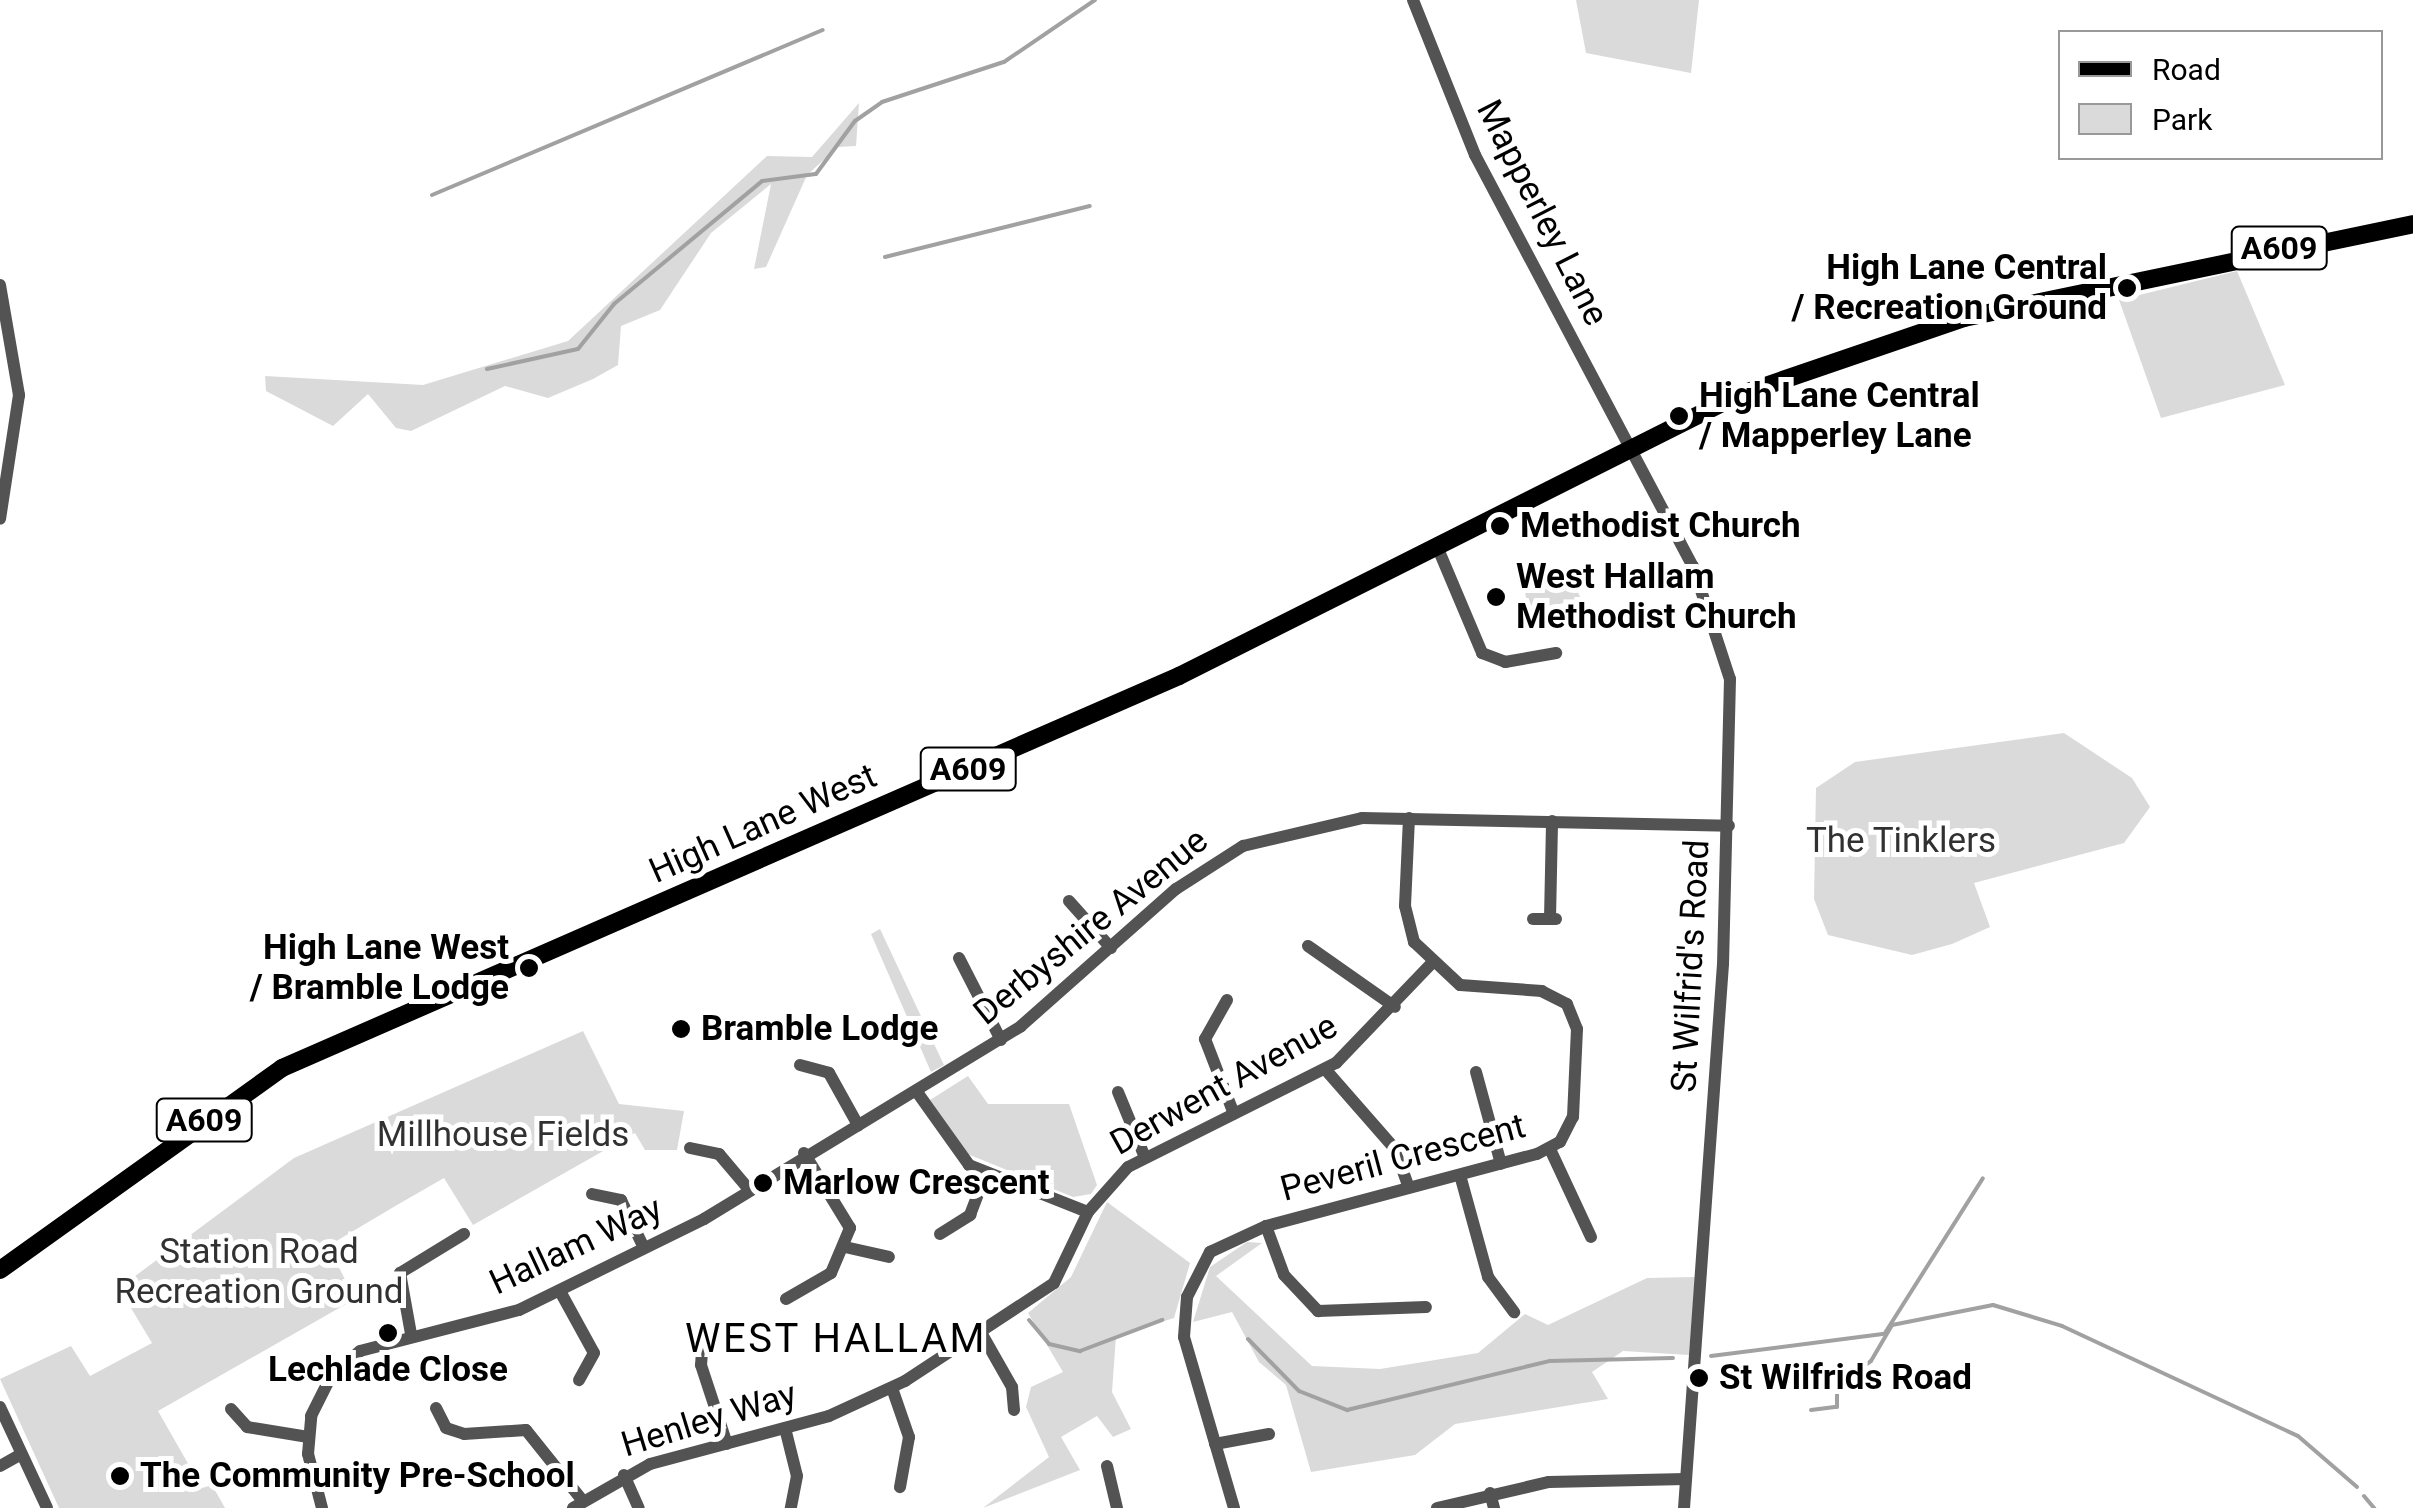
<!DOCTYPE html>
<html>
<head>
<meta charset="utf-8">
<style>
  body { margin:0 }
  #map { position:relative; width:2413px; height:1508px; overflow:hidden; background:#fff; font-family:Roboto,sans-serif }
  div>[style] { position:absolute }
  .green>* { inset:0; background:#dadada }
  .stream>* { height:4px; margin:-2px; padding:0 2px; transform-origin:2px; border-radius:2px; background:#a1a1a1 }
  .minor>* { height:12px; margin:-6px; padding:0 6px; transform-origin:6px; border-radius:6px; background:#535353 }
  .major>* { height:18px; margin:-9px; padding:0 9px; transform-origin:9px; border-radius:9px; background:#000 }
  .dots>* { width:28px; height:28px; translate:-50% -50%; box-sizing:border-box; border:5px solid #fff; border-radius:50% }
  span { translate:-50% -50%; white-space:nowrap; text-align:center; line-height:1.15; -webkit-text-stroke:10px #fff; paint-order:stroke }
  .shield-label span { padding:2px 8px; background:#fff; border:2px solid; border-radius:8px; -webkit-text-stroke-width:0 }
  .shield-label { font-size:32px; color:#000; font-weight:700 }
  .street-label { font-size:35px; color:#000 }
  .poi-label { font-size:35px; color:#000; font-weight:700 }
  .right { translate:-100% -50%; text-align:right }
  .left { translate:0 -50%; text-align:left }
  .park-label { font-size:35px; color:#313131 }
  .quarter-label { font-size:40px; color:#000; letter-spacing:2.5px }
  .legend { position:absolute; left:2058px; top:30px; width:325px; height:130px; box-sizing:border-box; background:#fff; border:2px solid #999; margin:0; padding:12px 18px; list-style:none; font-size:30px; color:#000 }
  .legend li { display:flex; align-items:center; gap:20px; height:50px }
  .legend b { width:50px; border:2px solid #999 }
</style>
</head>
<body>
<div id="map">
  <div class="green">
    <i style="clip-path:polygon(1576px 0,1699px 0,1691px 73px,1586px 53px)"></i>
    <i style="clip-path:polygon(859px 103px,856px 146px,838px 147px,807px 175px,766px 267px,754px 269px,771px 184px,711px 233px,660px 310px,621px 326px,618px 365px,593px 379px,548px 398px,505px 386px,411px 431px,396px 428px,368px 394px,333px 426px,266px 391px,265px 376px,423px 385px,568px 341px,767px 156px,812px 157px)"></i>
    <i style="clip-path:polygon(2237px 271px,2285px 385px,2161px 418px,2119px 300px)"></i>
    <i style="clip-path:polygon(1569px 572px,1581px 599px,1529px 611px,1524px 588px,1548px 589px,1546px 577px)"></i>
    <i style="clip-path:polygon(2064px 733px,2132px 778px,2150px 807px,2124px 843px,1974px 883px,1990px 927px,1952px 944px,1912px 955px,1828px 935px,1814px 899px,1816px 788px,1855px 762px)"></i>
    <i style="clip-path:polygon(880px 929px,944px 1065px,931px 1072px,871px 934px)"></i>
    <i style="clip-path:polygon(583px 1031px,619px 1104px,684px 1111px,677px 1150px,645px 1150px,635px 1133px,473px 1225px,444px 1178px,397px 1205px,328px 1246px,355px 1299px,158px 1411px,202px 1488px,212px 1485px,225px 1508px,59px 1508px,0 1379px,71px 1346px,90px 1376px,152px 1343px,119px 1288px,294px 1158px)"></i>
    <i style="clip-path:polygon(968px 1076px,988px 1104px,1069px 1104px,1097px 1185px,1091px 1194px,1073px 1197px,965px 1153px,930px 1100px)"></i>
    <i style="clip-path:polygon(1107px 1202px,1190px 1263px,1174px 1318px,1116px 1336px,1112px 1392px,1131px 1429px,1113px 1437px,1097px 1416px,1061px 1437px,1080px 1470px,983px 1508px,1049px 1457px,1026px 1407px,1031px 1387px,1063px 1372px,1028px 1313px,1071px 1277px)"></i>
    <i style="clip-path:polygon(1247px 1242px,1262px 1243px,1216px 1276px,1312px 1366px,1380px 1369px,1478px 1353px,1525px 1314px,1548px 1325px,1647px 1278px,1695px 1277px,1689px 1355px,1623px 1351px,1592px 1372px,1608px 1399px,1455px 1424px,1415px 1455px,1311px 1472px,1286px 1385px,1259px 1362px,1232px 1312px,1193px 1322px,1210px 1267px)"></i>
  </div>
  <div class="stream">
    <i style="left:432px;top:195px;width:424px;rotate:-22.9deg"></i>
    <i style="left:885px;top:257px;width:211px;rotate:-14deg"></i>
    <i style="left:487px;top:369px;width:93px;rotate:-12.4deg"></i>
    <i style="left:578px;top:349px;width:58px;rotate:-51.3deg"></i>
    <i style="left:614px;top:304px;width:192px;rotate:-39.7deg"></i>
    <i style="left:762px;top:181px;width:54px;rotate:-7.4deg"></i>
    <i style="left:816px;top:174px;width:66px;rotate:-53.7deg"></i>
    <i style="left:855px;top:121px;width:33px;rotate:-35deg"></i>
    <i style="left:882px;top:102px;width:128px;rotate:-18.2deg"></i>
    <i style="left:1004px;top:62px;width:110px;rotate:-34.3deg"></i>
    <i style="left:1029px;top:1320px;width:31px;rotate:50deg"></i>
    <i style="left:1049px;top:1344px;width:32px;rotate:13deg"></i>
    <i style="left:1080px;top:1351px;width:88px;rotate:-20.7deg"></i>
    <i style="left:1885px;top:1333px;width:183px;rotate:-57.7deg"></i>
    <i style="left:1248px;top:1339px;width:73px;rotate:45.6deg"></i>
    <i style="left:1299px;top:1391px;width:52px;rotate:21.6deg"></i>
    <i style="left:1347px;top:1410px;width:209px;rotate:-13.6deg"></i>
    <i style="left:1550px;top:1361px;width:123px;rotate:-1.4deg"></i>
    <i style="left:1711px;top:1356px;width:173px;rotate:-7.3deg"></i>
    <i style="left:1811px;top:1410px;width:26px;rotate:-7deg"></i>
    <i style="left:1837px;top:1407px;width:21px;rotate:-90deg"></i>
    <i style="left:1837px;top:1386px;width:42px;rotate:-36.3deg"></i>
    <i style="left:1871px;top:1361px;width:42px;rotate:-59.7deg"></i>
    <i style="left:1892px;top:1325px;width:103px;rotate:-11.2deg"></i>
    <i style="left:1993px;top:1305px;width:72px;rotate:16.9deg"></i>
    <i style="left:2062px;top:1326px;width:260px;rotate:25deg"></i>
    <i style="left:2298px;top:1436px;width:78px;rotate:40.8deg"></i>
    <i style="left:2364px;top:1496px;width:16px;rotate:50deg"></i>
  </div>
  <div class="minor">
    <i style="left:1413px;top:0;width:167px;rotate:68.2deg"></i>
    <i style="left:1475px;top:155px;width:465px;rotate:62.1deg"></i>
    <i style="left:1693px;top:566px;width:119px;rotate:71.9deg"></i>
    <i style="left:1730px;top:679px;width:285px;rotate:91.4deg"></i>
    <i style="left:1723px;top:964px;width:545px;rotate:94.1deg"></i>
    <i style="left:0;top:285px;width:112px;rotate:80.2deg"></i>
    <i style="left:19px;top:395px;width:125px;rotate:98.7deg"></i>
    <i style="left:1439px;top:551px;width:111px;rotate:67.1deg"></i>
    <i style="left:1482px;top:653px;width:25px;rotate:21deg"></i>
    <i style="left:1505px;top:662px;width:52px;rotate:-10deg"></i>
    <i style="left:1069px;top:901px;width:63px;rotate:48.2deg"></i>
    <i style="left:1533px;top:919px;width:23px"></i>
    <i style="left:1550px;top:919px;width:98px;rotate:-88.8deg"></i>
    <i style="left:1308px;top:946px;width:106px;rotate:35deg"></i>
    <i style="left:959px;top:958px;width:92px;rotate:62.9deg"></i>
    <i style="left:1227px;top:1000px;width:45px;rotate:119.4deg"></i>
    <i style="left:1205px;top:1039px;width:80px;rotate:68.9deg"></i>
    <i style="left:800px;top:1065px;width:30px;rotate:15deg"></i>
    <i style="left:829px;top:1073px;width:60px;rotate:60.9deg"></i>
    <i style="left:1325px;top:1069px;width:106px;rotate:48.8deg"></i>
    <i style="left:1395px;top:1149px;width:41px;rotate:70.3deg"></i>
    <i style="left:1476px;top:1072px;width:95px;rotate:74.8deg"></i>
    <i style="left:917px;top:1092px;width:90px;rotate:54.5deg"></i>
    <i style="left:969px;top:1165px;width:128px;rotate:21.6deg"></i>
    <i style="left:1118px;top:1092px;width:68px;rotate:67.6deg"></i>
    <i style="left:690px;top:1148px;width:30px;rotate:12deg"></i>
    <i style="left:719px;top:1154px;width:43px;rotate:49.7deg"></i>
    <i style="left:1550px;top:1149px;width:97px;rotate:65deg"></i>
    <i style="left:1460px;top:1175px;width:106px;rotate:74.6deg"></i>
    <i style="left:1488px;top:1277px;width:44px;rotate:53.4deg"></i>
    <i style="left:592px;top:1194px;width:30px;rotate:12deg"></i>
    <i style="left:621px;top:1200px;width:53px;rotate:64.4deg"></i>
    <i style="left:1266px;top:1226px;width:52px;rotate:69.8deg"></i>
    <i style="left:1284px;top:1275px;width:50px;rotate:46.6deg"></i>
    <i style="left:1318px;top:1311px;width:108px;rotate:-2.1deg"></i>
    <i style="left:940px;top:1234px;width:36px;rotate:-32deg"></i>
    <i style="left:970px;top:1215px;width:45px;rotate:-69.1deg"></i>
    <i style="left:845px;top:1247px;width:45px;rotate:12.8deg"></i>
    <i style="left:561px;top:1293px;width:68px;rotate:61.2deg"></i>
    <i style="left:594px;top:1353px;width:31px;rotate:119deg"></i>
    <i style="left:786px;top:1299px;width:52px;rotate:-30deg"></i>
    <i style="left:831px;top:1273px;width:49px;rotate:-67.1deg"></i>
    <i style="left:850px;top:1228px;width:88px;rotate:-121.5deg"></i>
    <i style="left:979px;top:1329px;width:67px;rotate:60.4deg"></i>
    <i style="left:1012px;top:1387px;width:23px;rotate:85deg"></i>
    <i style="left:411px;top:1334px;width:62px;rotate:-100.2deg"></i>
    <i style="left:400px;top:1273px;width:75px;rotate:-31.4deg"></i>
    <i style="left:703px;top:1337px;width:28px;rotate:94deg"></i>
    <i style="left:701px;top:1365px;width:83px;rotate:71.8deg"></i>
    <i style="left:892px;top:1388px;width:52px;rotate:70.9deg"></i>
    <i style="left:909px;top:1437px;width:51px;rotate:100.2deg"></i>
    <i style="left:0;top:1407px;width:111px;rotate:65deg"></i>
    <i style="left:436px;top:1408px;width:22px;rotate:63deg"></i>
    <i style="left:446px;top:1428px;width:19px;rotate:18deg"></i>
    <i style="left:464px;top:1434px;width:62px;rotate:-3.7deg"></i>
    <i style="left:526px;top:1430px;width:90px;rotate:51.3deg"></i>
    <i style="left:231px;top:1409px;width:24px;rotate:48deg"></i>
    <i style="left:247px;top:1427px;width:62px;rotate:9.3deg"></i>
    <i style="left:785px;top:1428px;width:49px;rotate:76deg"></i>
    <i style="left:797px;top:1476px;width:33px;rotate:101deg"></i>
    <i style="left:1215px;top:1444px;width:55px;rotate:-10.5deg"></i>
    <i style="left:0;top:1466px;width:23px;rotate:-29deg"></i>
    <i style="left:1107px;top:1466px;width:43px;rotate:76.6deg"></i>
    <i style="left:624px;top:1475px;width:36px;rotate:66deg"></i>
    <i style="left:1490px;top:1493px;width:16px;rotate:75deg"></i>
    <i style="left:322px;top:1508px;width:56px;rotate:-104.5deg"></i>
    <i style="left:308px;top:1454px;width:38px;rotate:-85deg"></i>
    <i style="left:311px;top:1416px;width:42px;rotate:-63.4deg"></i>
    <i style="left:330px;top:1378px;width:40px;rotate:-42deg"></i>
    <i style="left:360px;top:1351px;width:164px;rotate:-14.5deg"></i>
    <i style="left:519px;top:1310px;width:206px;rotate:-26.2deg"></i>
    <i style="left:704px;top:1219px;width:371px;rotate:-31.3deg"></i>
    <i style="left:1021px;top:1026px;width:207px;rotate:-41.5deg"></i>
    <i style="left:1176px;top:889px;width:80px;rotate:-32.7deg"></i>
    <i style="left:1243px;top:846px;width:122px;rotate:-13.2deg"></i>
    <i style="left:1362px;top:818px;width:367px;rotate:1.2deg"></i>
    <i style="left:573px;top:1508px;width:89px;rotate:-29.7deg"></i>
    <i style="left:650px;top:1464px;width:185px;rotate:-15deg"></i>
    <i style="left:829px;top:1416px;width:84px;rotate:-24.7deg"></i>
    <i style="left:905px;top:1381px;width:178px;rotate:-33.3deg"></i>
    <i style="left:1054px;top:1283px;width:79px;rotate:-64.4deg"></i>
    <i style="left:1088px;top:1212px;width:60px;rotate:-48.4deg"></i>
    <i style="left:1128px;top:1167px;width:233px;rotate:-26.6deg"></i>
    <i style="left:1336px;top:1063px;width:136px;rotate:-46.2deg"></i>
    <i style="left:1234px;top:1508px;width:178px;rotate:-106.3deg"></i>
    <i style="left:1184px;top:1337px;width:40px;rotate:-85.7deg"></i>
    <i style="left:1187px;top:1297px;width:51px;rotate:-62.9deg"></i>
    <i style="left:1210px;top:1252px;width:62px;rotate:-24.9deg"></i>
    <i style="left:1266px;top:1226px;width:280px;rotate:-14.9deg"></i>
    <i style="left:1537px;top:1154px;width:26px;rotate:-28deg"></i>
    <i style="left:1560px;top:1142px;width:28px;rotate:-63deg"></i>
    <i style="left:1573px;top:1117px;width:88px;rotate:-87.4deg"></i>
    <i style="left:1577px;top:1029px;width:27px;rotate:-112deg"></i>
    <i style="left:1567px;top:1004px;width:28px;rotate:-153deg"></i>
    <i style="left:1542px;top:991px;width:82px;rotate:-175.8deg"></i>
    <i style="left:1460px;top:985px;width:63px;rotate:-136.9deg"></i>
    <i style="left:1414px;top:942px;width:37px;rotate:-104deg"></i>
    <i style="left:1405px;top:906px;width:88px;rotate:-87.4deg"></i>
    <i style="left:1437px;top:1508px;width:115px;rotate:-13.1deg"></i>
    <i style="left:1549px;top:1482px;width:137px;rotate:-1.3deg"></i>
  </div>
  <div class="major">
    <i style="left:0;top:1270px;width:347px;rotate:-35.6deg"></i>
    <i style="left:282px;top:1068px;width:979px;rotate:-23.61deg"></i>
    <i style="left:1179px;top:676px;width:623px;rotate:-26.69deg"></i>
    <i style="left:1736px;top:396px;width:241px;rotate:-18.9deg"></i>
    <i style="left:1964px;top:318px;width:459px;rotate:-11.8deg"></i>
  </div>
  <div class="dots">
    <i style="left:2127px;top:288px;background:#000"></i>
    <i style="left:1679px;top:416px;background:#000"></i>
    <i style="left:1500px;top:526px;background:#000"></i>
    <i style="left:1496px;top:597px;background:#000"></i>
    <i style="left:529px;top:968px;background:#000"></i>
    <i style="left:681px;top:1029px;background:#000"></i>
    <i style="left:763px;top:1183px;background:#000"></i>
    <i style="left:388px;top:1333px;background:#000"></i>
    <i style="left:1699px;top:1378px;background:#000"></i>
    <i style="left:120px;top:1476px;background:#000"></i>
  </div>
  <div class="shield-label">
    <span style="left:2279px;top:248px">A609</span>
    <span style="left:968px;top:769px">A609</span>
    <span style="left:204px;top:1120px">A609</span>
  </div>
  <div class="street-label">
    <span style="left:1542px;top:213px;rotate:63deg">Mapperley Lane</span>
    <span style="left:763px;top:824px;rotate:-24deg">High Lane West</span>
    <span style="left:1091px;top:927px;rotate:-39deg">Derbyshire Avenue</span>
    <span style="left:1691px;top:966px;rotate:-87deg">St Wilfrid's Road</span>
    <span style="left:1224px;top:1085px;rotate:-29deg">Derwent Avenue</span>
    <span style="left:1403px;top:1158px;rotate:-15deg">Peveril Crescent</span>
    <span style="left:576px;top:1246px;rotate:-25deg">Hallam Way</span>
    <span style="left:709px;top:1420px;rotate:-17deg">Henley Way</span>
  </div>
  <div class="poi-label">
    <span class="right" style="left:2107px;top:288px">High Lane Central<br>/ Recreation Ground</span>
    <span class="left" style="left:1699px;top:416px">High Lane Central<br>/ Mapperley Lane</span>
    <span class="left" style="left:1520px;top:526px">Methodist Church</span>
    <span class="left" style="left:1516px;top:597px">West Hallam<br>Methodist Church</span>
    <span class="right" style="left:509px;top:968px">High Lane West<br>/ Bramble Lodge</span>
    <span class="left" style="left:701px;top:1029px">Bramble Lodge</span>
    <span class="left" style="left:783px;top:1183px">Marlow Crescent</span>
    <span style="left:388px;top:1370px">Lechlade Close</span>
    <span class="left" style="left:1719px;top:1378px">St Wilfrids Road</span>
    <span class="left" style="left:140px;top:1476px">The Community Pre-School</span>
  </div>
  <div class="park-label">
    <span style="left:1901px;top:841px">The Tinklers</span>
    <span style="left:503px;top:1135px">Millhouse Fields</span>
    <span style="left:259px;top:1272px">Station Road<br>Recreation Ground</span>
  </div>
  <div class="quarter-label">
    <span style="left:836px;top:1339px">WEST HALLAM</span>
  </div>
  <ul class="legend">
  <li><b style="height:12px;background:#000"></b>Road</li>
  <li><b style="height:28px;background:#dadada"></b>Park</li>
  </ul>
</div>
</body>
</html>
